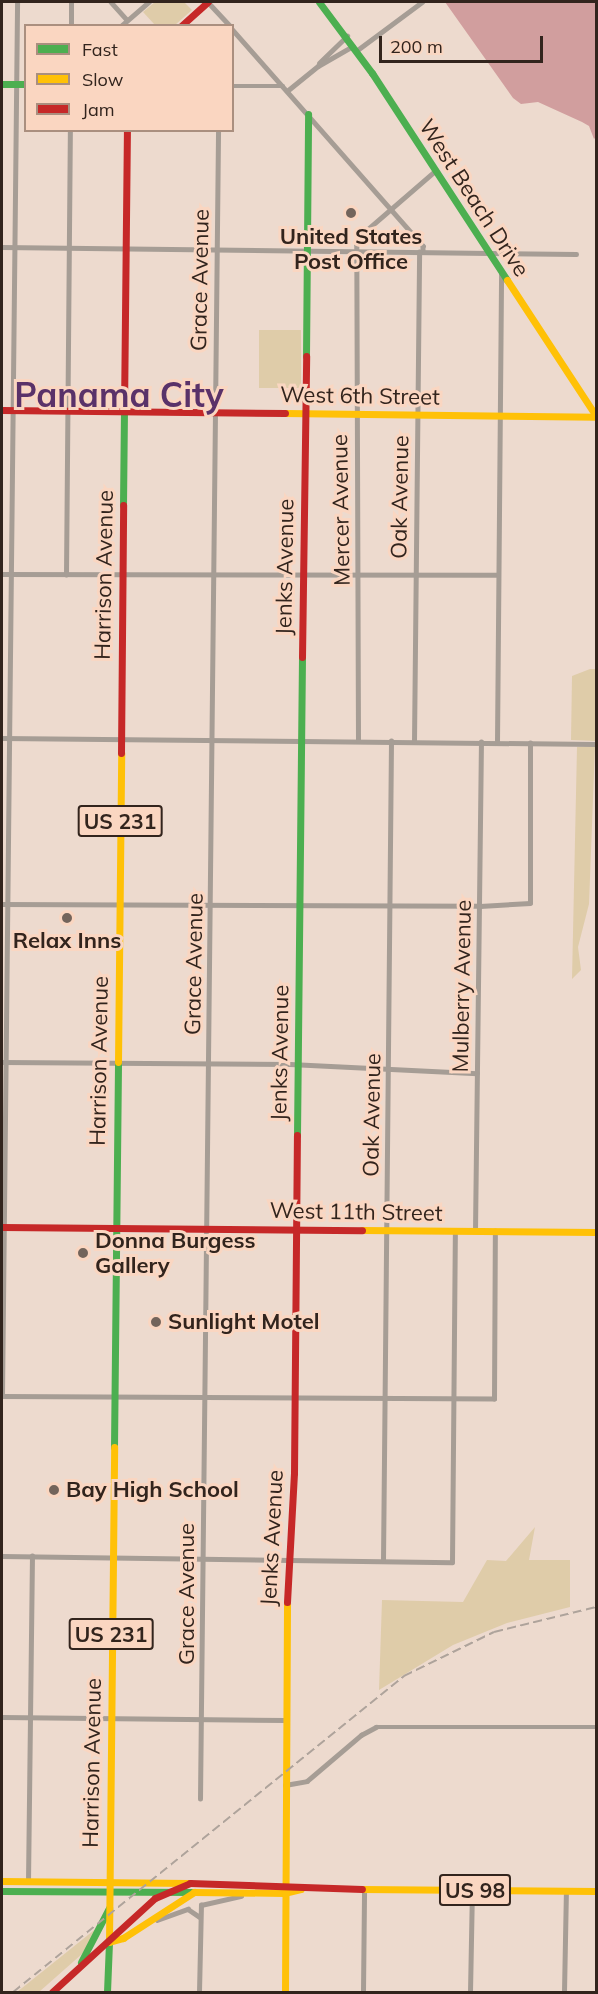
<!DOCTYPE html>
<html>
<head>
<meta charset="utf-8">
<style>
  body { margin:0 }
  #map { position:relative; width:598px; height:1994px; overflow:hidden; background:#eddace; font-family:Mulish,sans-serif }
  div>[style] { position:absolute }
  .green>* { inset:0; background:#dfcca9; transform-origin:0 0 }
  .water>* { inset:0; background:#d19e9e }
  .street>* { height:4.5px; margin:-2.25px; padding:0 2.25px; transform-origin:2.25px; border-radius:2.25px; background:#a69d95 }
  .fast>* { height:7px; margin:-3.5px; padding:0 3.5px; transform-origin:3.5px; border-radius:3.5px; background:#4caf50 }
  .slow>* { height:7px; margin:-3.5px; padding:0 3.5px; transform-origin:3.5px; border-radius:3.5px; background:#ffc107 }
  .jam>* { height:7px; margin:-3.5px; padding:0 3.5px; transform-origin:3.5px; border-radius:3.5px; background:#c62828 }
  .rail>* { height:1.5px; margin-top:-0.75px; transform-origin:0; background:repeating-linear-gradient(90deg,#aea39b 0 9px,transparent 0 13.5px) }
  .dots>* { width:16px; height:16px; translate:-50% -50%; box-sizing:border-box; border:3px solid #fad6c1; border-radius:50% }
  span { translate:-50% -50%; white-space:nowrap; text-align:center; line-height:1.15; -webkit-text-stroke:6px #fad6c1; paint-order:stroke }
  .shield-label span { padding:2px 4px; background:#fad6c1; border:2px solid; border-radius:4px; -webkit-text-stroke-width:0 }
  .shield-label { font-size:21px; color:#32241d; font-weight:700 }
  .street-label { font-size:22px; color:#32241d }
  .poi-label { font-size:22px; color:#32241d; font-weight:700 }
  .left { translate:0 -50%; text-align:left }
  .town-label { font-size:34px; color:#5a3269; font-weight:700 }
  .frame { position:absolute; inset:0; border:3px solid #32241d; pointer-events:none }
  .legend { position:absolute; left:24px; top:24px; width:210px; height:108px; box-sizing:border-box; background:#fad6c1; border:2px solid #aa8f7f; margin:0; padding:8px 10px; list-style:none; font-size:18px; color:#32241d }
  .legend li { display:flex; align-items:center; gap:12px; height:30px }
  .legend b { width:30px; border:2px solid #aa8f7f }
  .scale { position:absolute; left:379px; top:36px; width:164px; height:27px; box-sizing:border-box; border:3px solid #32241d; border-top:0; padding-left:8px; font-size:18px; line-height:21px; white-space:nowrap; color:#32241d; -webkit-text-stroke:4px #fad6c1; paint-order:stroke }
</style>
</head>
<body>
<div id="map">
  <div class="green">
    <i style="clip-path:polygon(155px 2px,184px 2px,192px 10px,175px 25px,155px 25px,143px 12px)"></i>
    <i style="left:259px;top:330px;width:42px;height:58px"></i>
    <i style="clip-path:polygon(590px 669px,596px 669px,596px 741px,571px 740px,572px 676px)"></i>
    <i style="clip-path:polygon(595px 746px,589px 904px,578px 947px,581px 970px,572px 979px,577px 747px)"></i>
    <i style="clip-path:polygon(535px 1527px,529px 1560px,570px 1560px,570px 1607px,507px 1623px,453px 1645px,379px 1690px,382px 1600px,463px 1602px,487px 1560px,506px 1561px)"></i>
    <i style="clip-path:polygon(98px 1927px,82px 1954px,39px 1992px,17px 1992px)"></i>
  </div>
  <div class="water">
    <i style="clip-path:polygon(445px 2px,596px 2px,596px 137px,594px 139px,589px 126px,582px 122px,538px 102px,521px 104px,513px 98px)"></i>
  </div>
  <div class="street">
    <i style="left:111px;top:2px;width:24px;rotate:48deg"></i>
    <i style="left:208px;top:2px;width:33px;rotate:47deg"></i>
    <i style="left:71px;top:26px;width:24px;rotate:-90deg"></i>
    <i style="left:121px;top:26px;width:37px;rotate:-41deg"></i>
    <i style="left:232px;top:29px;width:289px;rotate:48.6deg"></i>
    <i style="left:423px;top:246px;width:6px;rotate:90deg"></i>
    <i style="left:356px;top:51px;width:82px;rotate:-36.6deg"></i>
    <i style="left:319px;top:63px;width:39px;rotate:-44deg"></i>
    <i style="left:232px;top:86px;width:51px"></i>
    <i style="left:287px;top:91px;width:40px;rotate:-39deg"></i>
    <i style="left:318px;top:66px;width:40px;rotate:-29.7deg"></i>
    <i style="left:2px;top:247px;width:574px;rotate:0.7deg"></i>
    <i style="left:2px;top:574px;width:495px;rotate:0.1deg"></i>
    <i style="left:66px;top:575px;width:445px;rotate:-89.5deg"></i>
    <i style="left:2px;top:738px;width:594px;rotate:0.58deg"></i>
    <i style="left:358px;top:741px;width:497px;rotate:-90.2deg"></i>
    <i style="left:356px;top:244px;width:10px;rotate:-61deg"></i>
    <i style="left:361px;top:235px;width:99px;rotate:-40.9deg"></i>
    <i style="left:414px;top:742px;width:490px;rotate:-89.4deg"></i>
    <i style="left:497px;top:742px;width:470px;rotate:-89.5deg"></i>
    <i style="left:2px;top:904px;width:478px;rotate:0.2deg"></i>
    <i style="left:480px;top:906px;width:50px;rotate:-3.4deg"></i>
    <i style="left:530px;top:903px;width:160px;rotate:-90deg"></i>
    <i style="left:2px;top:1062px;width:288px;rotate:0.4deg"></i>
    <i style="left:290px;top:1064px;width:187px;rotate:2.8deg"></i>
    <i style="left:475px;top:1231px;width:489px;rotate:-89.3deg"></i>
    <i style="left:2px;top:1396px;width:1394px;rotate:-89.38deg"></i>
    <i style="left:2px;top:1396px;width:492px;rotate:0.3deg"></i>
    <i style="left:494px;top:1399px;width:168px;rotate:-89.7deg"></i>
    <i style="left:2px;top:1556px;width:450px;rotate:0.8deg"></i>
    <i style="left:452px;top:1562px;width:331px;rotate:-89.5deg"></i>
    <i style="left:383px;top:1561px;width:820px;rotate:-89.44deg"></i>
    <i style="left:2px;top:1717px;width:283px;rotate:0.6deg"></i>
    <i style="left:285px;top:1785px;width:22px;rotate:-10deg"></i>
    <i style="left:307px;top:1781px;width:71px;rotate:-40.4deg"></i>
    <i style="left:361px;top:1735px;width:17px;rotate:-28deg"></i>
    <i style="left:376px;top:1727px;width:220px"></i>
    <i style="left:200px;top:1799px;width:1669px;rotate:-89.38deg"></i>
    <i style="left:28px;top:1882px;width:326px;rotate:-89.3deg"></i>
    <i style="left:157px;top:1920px;width:33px;rotate:-20deg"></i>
    <i style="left:188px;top:1909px;width:14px;rotate:34deg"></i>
    <i style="left:199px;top:1992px;width:87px;rotate:-88.7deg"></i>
    <i style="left:201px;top:1905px;width:41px;rotate:-12.7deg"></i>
    <i style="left:363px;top:1992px;width:103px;rotate:-89.4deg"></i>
    <i style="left:470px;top:1992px;width:102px;rotate:-88.9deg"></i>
    <i style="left:564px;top:1992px;width:101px;rotate:-88.9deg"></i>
  </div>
  <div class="fast">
    <i style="left:319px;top:2px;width:89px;rotate:53.3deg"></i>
    <i style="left:372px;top:73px;width:247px;rotate:56.9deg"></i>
    <i style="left:2px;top:84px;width:24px"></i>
    <i style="left:306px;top:356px;width:242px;rotate:-89.5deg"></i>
    <i style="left:123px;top:505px;width:94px;rotate:-89.4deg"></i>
    <i style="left:297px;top:1135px;width:478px;rotate:-89.4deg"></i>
    <i style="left:114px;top:1447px;width:385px;rotate:-89.4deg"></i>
    <i style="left:2px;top:1891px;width:192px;rotate:0.3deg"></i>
    <i style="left:81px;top:1962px;width:61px;rotate:-62.6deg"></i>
    <i style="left:107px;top:1992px;width:50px;rotate:-87.7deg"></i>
  </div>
  <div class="slow">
    <i style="left:507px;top:280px;width:163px;rotate:56.8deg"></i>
    <i style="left:285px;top:413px;width:311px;rotate:0.7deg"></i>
    <i style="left:118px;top:1062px;width:309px;rotate:-89.4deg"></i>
    <i style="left:362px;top:1230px;width:234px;rotate:0.5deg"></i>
    <i style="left:2px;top:1881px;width:186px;rotate:0.6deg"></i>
    <i style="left:362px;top:1889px;width:234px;rotate:0.5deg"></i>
    <i style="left:109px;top:1942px;width:495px;rotate:-89.4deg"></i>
    <i style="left:109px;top:1942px;width:15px;rotate:-16deg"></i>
    <i style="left:123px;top:1938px;width:85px;rotate:-32.9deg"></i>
    <i style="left:194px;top:1892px;width:90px;rotate:0.6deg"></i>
    <i style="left:284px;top:1893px;width:17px;rotate:-13deg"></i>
    <i style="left:285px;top:1992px;width:390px;rotate:-89.7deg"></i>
  </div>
  <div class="jam">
    <i style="left:181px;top:26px;width:36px;rotate:-42deg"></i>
    <i style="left:2px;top:410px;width:283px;rotate:0.6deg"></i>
    <i style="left:124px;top:411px;width:281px;rotate:-89.4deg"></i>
    <i style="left:302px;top:657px;width:301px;rotate:-89.2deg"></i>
    <i style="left:121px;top:753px;width:248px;rotate:-89.5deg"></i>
    <i style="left:2px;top:1227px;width:360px;rotate:0.5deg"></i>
    <i style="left:287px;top:1602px;width:129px;rotate:-86.9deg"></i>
    <i style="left:294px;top:1473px;width:338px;rotate:-89.5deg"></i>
    <i style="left:52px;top:1992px;width:139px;rotate:-42.4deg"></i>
    <i style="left:155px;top:1898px;width:38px;rotate:-23deg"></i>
    <i style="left:190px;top:1883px;width:172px;rotate:2deg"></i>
  </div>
  <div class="rail">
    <i style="left:13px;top:1992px;width:503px;rotate:-38.94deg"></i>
    <i style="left:404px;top:1676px;width:100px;rotate:-26.1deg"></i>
    <i style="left:494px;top:1632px;width:105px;rotate:-13.8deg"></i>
  </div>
  <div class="dots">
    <i style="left:351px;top:213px;background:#73645b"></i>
    <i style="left:67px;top:918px;background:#73645b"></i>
    <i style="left:83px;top:1253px;background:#73645b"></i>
    <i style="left:156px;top:1322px;background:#73645b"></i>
    <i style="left:54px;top:1490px;background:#73645b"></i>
  </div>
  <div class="shield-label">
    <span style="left:120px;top:821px">US 231</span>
    <span style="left:111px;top:1634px">US 231</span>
    <span style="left:475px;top:1890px">US 98</span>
  </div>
  <div class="street-label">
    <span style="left:474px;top:198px;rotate:57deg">West Beach Drive</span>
    <span style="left:200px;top:280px;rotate:-89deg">Grace Avenue</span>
    <span style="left:360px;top:396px;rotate:1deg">West 6th Street</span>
    <span style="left:400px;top:497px;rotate:-89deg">Oak Avenue</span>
    <span style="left:341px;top:510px;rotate:-91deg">Mercer Avenue</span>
    <span style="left:285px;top:567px;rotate:-89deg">Jenks Avenue</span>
    <span style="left:104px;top:575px;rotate:-89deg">Harrison Avenue</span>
    <span style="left:194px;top:964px;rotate:-89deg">Grace Avenue</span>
    <span style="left:462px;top:986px;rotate:-89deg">Mulberry Avenue</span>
    <span style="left:280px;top:1053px;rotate:-89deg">Jenks Avenue</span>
    <span style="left:99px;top:1061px;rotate:-89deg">Harrison Avenue</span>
    <span style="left:372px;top:1115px;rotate:-89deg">Oak Avenue</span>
    <span style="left:356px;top:1212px;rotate:1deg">West 11th Street</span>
    <span style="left:272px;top:1538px;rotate:-87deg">Jenks Avenue</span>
    <span style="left:187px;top:1594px;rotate:-90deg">Grace Avenue</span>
    <span style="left:92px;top:1763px;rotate:-89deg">Harrison Avenue</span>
  </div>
  <div class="poi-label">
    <span style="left:351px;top:249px">United States<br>Post Office</span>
    <span style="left:67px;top:941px">Relax Inns</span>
    <span class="left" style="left:95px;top:1253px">Donna Burgess<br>Gallery</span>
    <span class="left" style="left:168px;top:1322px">Sunlight Motel</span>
    <span class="left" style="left:66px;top:1490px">Bay High School</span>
  </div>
  <div class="town-label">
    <span style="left:119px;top:395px">Panama City</span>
  </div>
  <div class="frame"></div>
  <ul class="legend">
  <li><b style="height:8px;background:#4caf50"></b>Fast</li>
  <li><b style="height:8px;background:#ffc107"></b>Slow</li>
  <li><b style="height:8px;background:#c62828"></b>Jam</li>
  </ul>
  <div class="scale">200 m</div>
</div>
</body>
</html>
